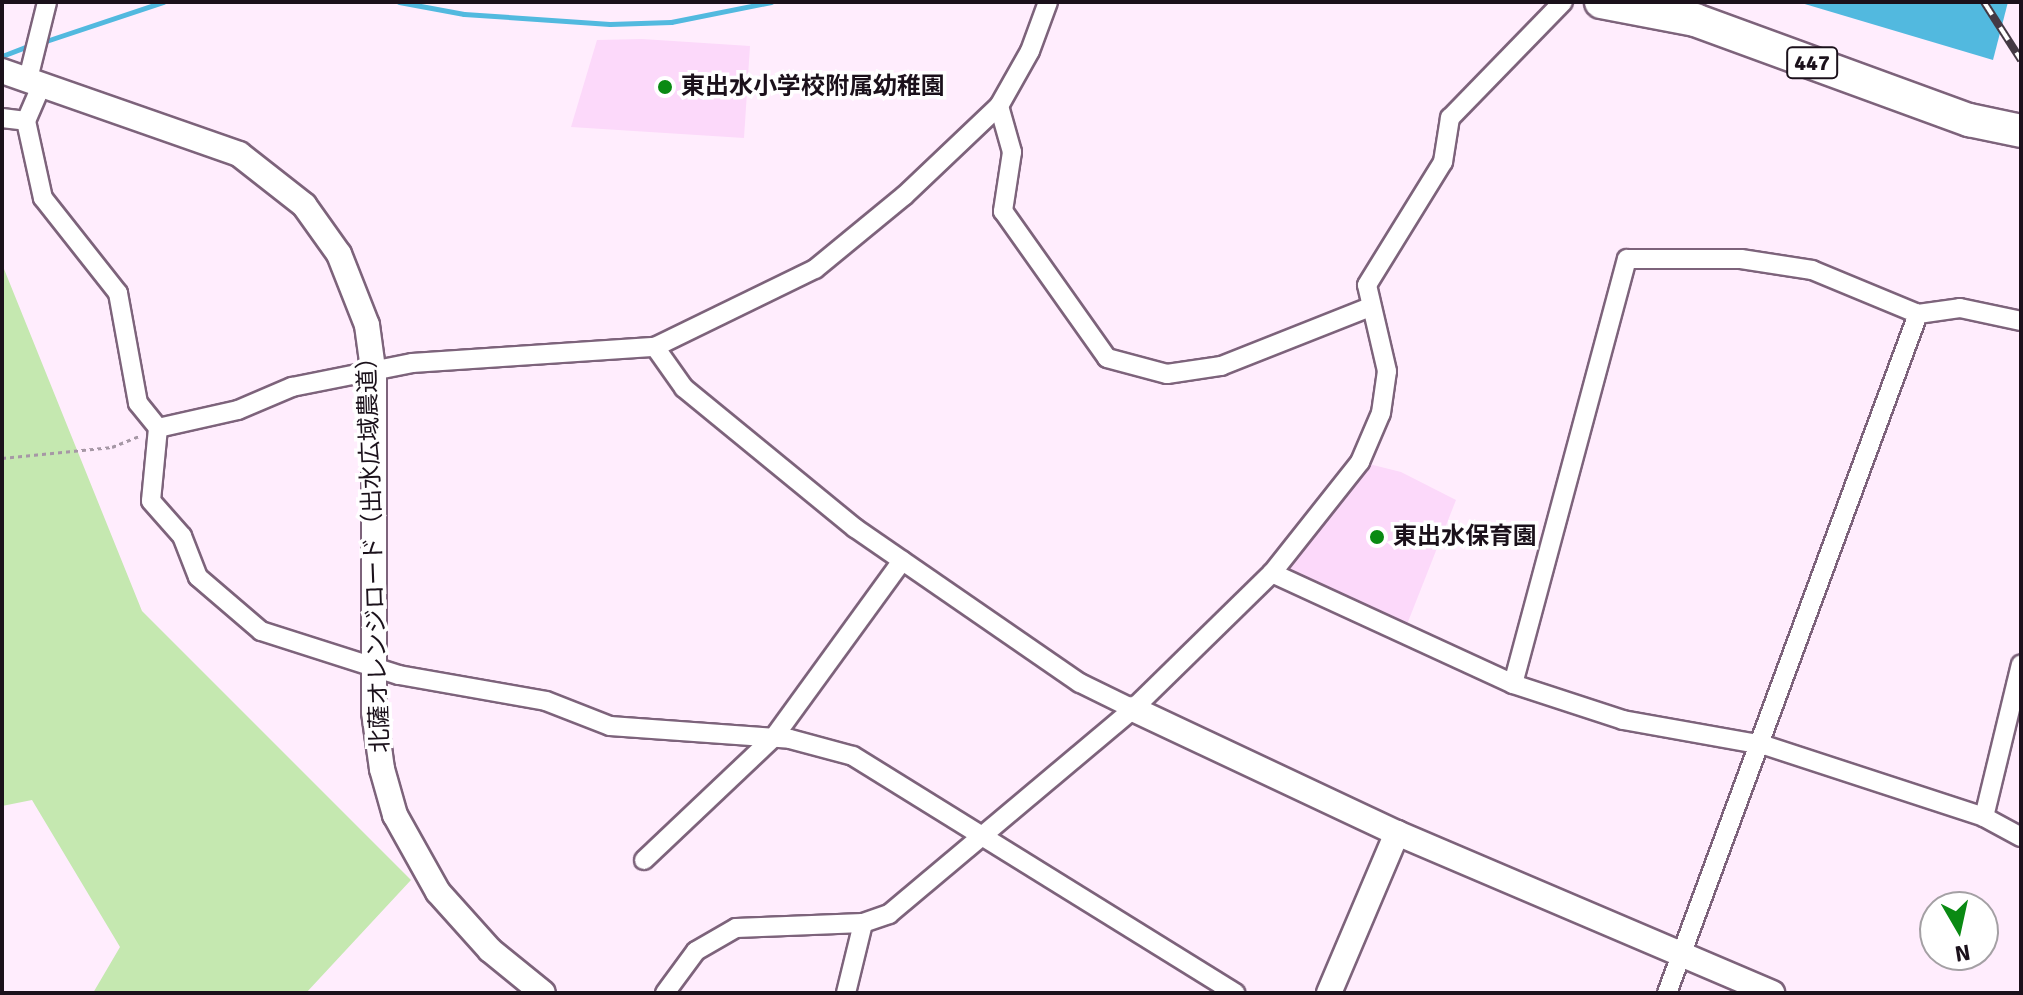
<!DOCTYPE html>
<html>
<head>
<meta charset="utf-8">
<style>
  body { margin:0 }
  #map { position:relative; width:2023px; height:995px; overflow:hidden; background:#ffedfd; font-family:Signika,"Noto Sans JP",sans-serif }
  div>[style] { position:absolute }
  .built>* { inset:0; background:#fcd9fa }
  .green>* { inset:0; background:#c5e8b0 }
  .water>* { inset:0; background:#52b9df }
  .stream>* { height:5px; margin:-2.5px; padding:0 2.5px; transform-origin:2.5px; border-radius:2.5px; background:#52b9df }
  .path>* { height:3px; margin-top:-1.5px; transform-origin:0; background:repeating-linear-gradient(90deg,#a697a5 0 4px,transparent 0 8px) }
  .roads { filter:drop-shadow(2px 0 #7d637b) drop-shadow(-2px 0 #7d637b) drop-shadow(0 2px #7d637b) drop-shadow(0 -2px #7d637b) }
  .minor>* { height:18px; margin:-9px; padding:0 9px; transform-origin:9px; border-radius:9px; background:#fff }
  .tertiary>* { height:24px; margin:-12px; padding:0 12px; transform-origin:12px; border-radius:12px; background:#fff }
  .trunk>* { height:32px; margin:-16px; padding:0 16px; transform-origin:16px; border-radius:16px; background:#fff }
  .rail>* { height:8px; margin-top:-4px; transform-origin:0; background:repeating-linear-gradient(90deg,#fff 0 15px,#443944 0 30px); box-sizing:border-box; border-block:2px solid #443944 }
  .dots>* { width:22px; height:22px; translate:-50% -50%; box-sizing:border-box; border:4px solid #fff; border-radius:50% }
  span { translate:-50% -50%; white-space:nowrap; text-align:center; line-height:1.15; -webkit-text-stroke:7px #fff; paint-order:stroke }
  .shield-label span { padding:2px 6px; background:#fff; border:2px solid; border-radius:6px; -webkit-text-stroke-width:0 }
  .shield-label { font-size:22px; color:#1b111b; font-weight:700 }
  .poi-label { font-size:24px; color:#1b111b; font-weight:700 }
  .left { translate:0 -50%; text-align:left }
  .street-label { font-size:24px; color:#1b111b }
  .frame { position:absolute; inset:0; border:4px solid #1b111b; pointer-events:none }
  .north { position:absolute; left:1919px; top:891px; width:80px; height:80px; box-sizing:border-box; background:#fff; border:2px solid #a4a0a4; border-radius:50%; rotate:171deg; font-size:22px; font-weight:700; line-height:32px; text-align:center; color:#1b111b }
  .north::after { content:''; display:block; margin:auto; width:28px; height:36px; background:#0a8a13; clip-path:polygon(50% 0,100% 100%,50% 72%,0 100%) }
</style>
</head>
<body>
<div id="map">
  <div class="built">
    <i style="clip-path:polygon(642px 39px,750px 46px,744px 138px,571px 127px,597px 40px)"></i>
    <i style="clip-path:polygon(1369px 464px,1401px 472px,1456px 500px,1404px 632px,1285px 573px)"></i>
  </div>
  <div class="green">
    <i style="clip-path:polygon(2px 264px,142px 611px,411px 880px,306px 993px,93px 993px,120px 947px,32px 800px,2px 806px)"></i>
  </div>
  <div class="water">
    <i style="clip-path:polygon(1798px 2px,2008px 2px,1993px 60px)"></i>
  </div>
  <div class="stream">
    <i style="left:399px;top:2px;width:66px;rotate:10.5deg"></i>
    <i style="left:464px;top:14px;width:146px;rotate:3.9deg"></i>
    <i style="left:610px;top:24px;width:61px;rotate:-1.9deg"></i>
    <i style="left:671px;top:22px;width:102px;rotate:-11.3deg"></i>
    <i style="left:40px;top:43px;width:130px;rotate:-18.4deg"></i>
    <i style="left:2px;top:56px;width:31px;rotate:-21deg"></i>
  </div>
  <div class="path">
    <i style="left:2px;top:458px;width:111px;rotate:-5.7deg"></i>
    <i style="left:112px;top:447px;width:29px;rotate:-22deg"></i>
  </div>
  <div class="roads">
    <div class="minor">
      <i style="left:28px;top:79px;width:79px;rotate:-76.1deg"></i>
      <i style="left:999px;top:106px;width:48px;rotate:74.2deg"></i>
      <i style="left:1012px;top:152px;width:60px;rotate:98.7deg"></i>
      <i style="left:1003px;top:211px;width:180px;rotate:54.7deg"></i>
      <i style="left:1107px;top:358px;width:62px;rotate:14.9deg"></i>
      <i style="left:1167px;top:374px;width:55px;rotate:-8.4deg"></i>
      <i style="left:1221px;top:366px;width:160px;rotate:-21.6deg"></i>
      <i style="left:2px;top:118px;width:24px;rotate:7deg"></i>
      <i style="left:26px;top:121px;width:79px;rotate:77.6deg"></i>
      <i style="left:43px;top:198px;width:121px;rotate:51.7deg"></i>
      <i style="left:118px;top:293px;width:112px;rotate:79.7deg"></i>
      <i style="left:138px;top:403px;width:32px;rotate:51deg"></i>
      <i style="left:158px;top:428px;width:73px;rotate:95.5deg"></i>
      <i style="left:151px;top:501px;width:47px;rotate:48.5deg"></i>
      <i style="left:182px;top:536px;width:44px;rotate:68.7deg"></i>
      <i style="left:198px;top:577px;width:83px;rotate:40.6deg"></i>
      <i style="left:261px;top:631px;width:145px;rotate:17.7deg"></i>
      <i style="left:399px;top:675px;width:149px;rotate:10deg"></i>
      <i style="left:546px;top:701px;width:69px;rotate:21.3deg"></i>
      <i style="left:610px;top:726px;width:180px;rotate:4.1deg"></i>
      <i style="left:790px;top:739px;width:65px;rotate:15.1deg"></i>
      <i style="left:853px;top:756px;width:450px;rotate:31.8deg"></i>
      <i style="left:26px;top:121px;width:40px;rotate:-66.6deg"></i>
      <i style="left:655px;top:347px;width:50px;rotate:54.7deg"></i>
      <i style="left:684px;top:388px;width:221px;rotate:39.3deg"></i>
      <i style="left:855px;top:528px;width:273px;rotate:34.6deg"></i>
      <i style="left:1080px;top:683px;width:59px;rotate:26.1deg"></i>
      <i style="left:158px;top:428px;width:82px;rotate:-12.7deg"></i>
      <i style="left:238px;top:410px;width:59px;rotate:-23.1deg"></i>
      <i style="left:292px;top:387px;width:122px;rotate:-11.3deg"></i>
      <i style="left:412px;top:363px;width:244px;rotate:-3.8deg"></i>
      <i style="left:655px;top:347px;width:178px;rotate:-26deg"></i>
      <i style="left:815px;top:269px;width:115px;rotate:-39.4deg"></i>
      <i style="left:904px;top:196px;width:131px;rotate:-43.5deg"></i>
      <i style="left:999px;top:106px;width:63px;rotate:-60.6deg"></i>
      <i style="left:1030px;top:51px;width:52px;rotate:-69.8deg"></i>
      <i style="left:1272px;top:573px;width:265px;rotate:24.7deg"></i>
      <i style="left:1513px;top:684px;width:116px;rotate:18.1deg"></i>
      <i style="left:1623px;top:720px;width:143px;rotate:10.1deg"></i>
      <i style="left:1764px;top:745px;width:231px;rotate:18.1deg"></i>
      <i style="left:1984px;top:817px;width:42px;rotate:28.4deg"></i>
      <i style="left:1513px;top:684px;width:440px;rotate:-75deg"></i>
      <i style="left:1627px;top:259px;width:114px"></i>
      <i style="left:1741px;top:259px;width:72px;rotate:8.8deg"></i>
      <i style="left:1812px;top:270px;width:115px;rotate:22.5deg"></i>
      <i style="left:1918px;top:314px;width:42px;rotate:-8.1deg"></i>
      <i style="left:1960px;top:308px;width:62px;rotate:12deg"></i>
      <i style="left:1984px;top:817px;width:157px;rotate:-76.4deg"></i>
      <i style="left:644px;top:860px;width:179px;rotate:-43.4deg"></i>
      <i style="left:774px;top:737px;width:218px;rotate:-54deg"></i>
      <i style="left:665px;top:993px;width:52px;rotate:-53.6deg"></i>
      <i style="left:696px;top:951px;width:46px;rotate:-29.9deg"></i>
      <i style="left:736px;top:928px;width:127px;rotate:-2.3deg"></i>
      <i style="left:863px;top:923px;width:28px;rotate:-19deg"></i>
      <i style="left:889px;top:914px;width:319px;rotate:-40deg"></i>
      <i style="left:1133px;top:709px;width:194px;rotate:-44.4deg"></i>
      <i style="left:1272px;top:573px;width:142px;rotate:-51.6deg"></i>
      <i style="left:1360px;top:462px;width:53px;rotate:-66.8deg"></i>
      <i style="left:1381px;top:413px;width:42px;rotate:-81.9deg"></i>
      <i style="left:1387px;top:371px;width:88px;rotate:-103.1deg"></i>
      <i style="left:1367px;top:285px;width:145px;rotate:-58.3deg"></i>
      <i style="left:1443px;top:162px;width:45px;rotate:-81deg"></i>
      <i style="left:1450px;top:118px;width:162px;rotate:-45.8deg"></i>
      <i style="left:846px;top:993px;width:72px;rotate:-76.3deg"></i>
      <i style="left:1667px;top:993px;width:724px;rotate:-69.71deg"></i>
    </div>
    <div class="tertiary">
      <i style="left:2px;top:71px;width:251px;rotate:19.3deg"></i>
      <i style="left:239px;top:154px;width:83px;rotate:38.1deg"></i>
      <i style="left:304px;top:205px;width:60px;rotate:54.5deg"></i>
      <i style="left:339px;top:254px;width:76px;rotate:68.5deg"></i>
      <i style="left:367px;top:325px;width:51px;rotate:82.2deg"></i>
      <i style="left:374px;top:376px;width:336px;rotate:90deg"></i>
      <i style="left:374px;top:712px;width:58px;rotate:82deg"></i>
      <i style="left:382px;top:769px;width:48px;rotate:74.2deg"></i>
      <i style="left:395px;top:815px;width:88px;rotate:60.8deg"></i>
      <i style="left:438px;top:892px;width:78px;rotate:48.1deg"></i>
      <i style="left:490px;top:950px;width:68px;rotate:39.1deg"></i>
      <i style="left:1133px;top:709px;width:292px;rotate:25.2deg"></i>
      <i style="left:1397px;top:833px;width:408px;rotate:23.1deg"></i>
      <i style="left:1329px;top:993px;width:174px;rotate:-67deg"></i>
    </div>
    <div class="trunk">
      <i style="left:1601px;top:2px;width:96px;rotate:10.8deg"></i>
      <i style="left:1695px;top:20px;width:292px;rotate:20.1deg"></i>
      <i style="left:1969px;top:120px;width:53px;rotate:11.9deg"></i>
    </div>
  </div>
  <div class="rail">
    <i style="left:1984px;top:2px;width:69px;rotate:57.5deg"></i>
  </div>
  <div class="dots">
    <i style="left:665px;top:87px;background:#0a8a13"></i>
    <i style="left:1377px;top:537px;background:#0a8a13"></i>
  </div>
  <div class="shield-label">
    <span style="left:1812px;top:63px">447</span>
  </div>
  <div class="poi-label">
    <span class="left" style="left:681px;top:87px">東出水小学校附属幼稚園</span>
    <span class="left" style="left:1393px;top:537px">東出水保育園</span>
  </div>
  <div class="street-label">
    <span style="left:374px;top:549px;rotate:-92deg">北薩オレンジロード（出水広域農道）</span>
  </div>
  <div class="frame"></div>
  <div class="north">N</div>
</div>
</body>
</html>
